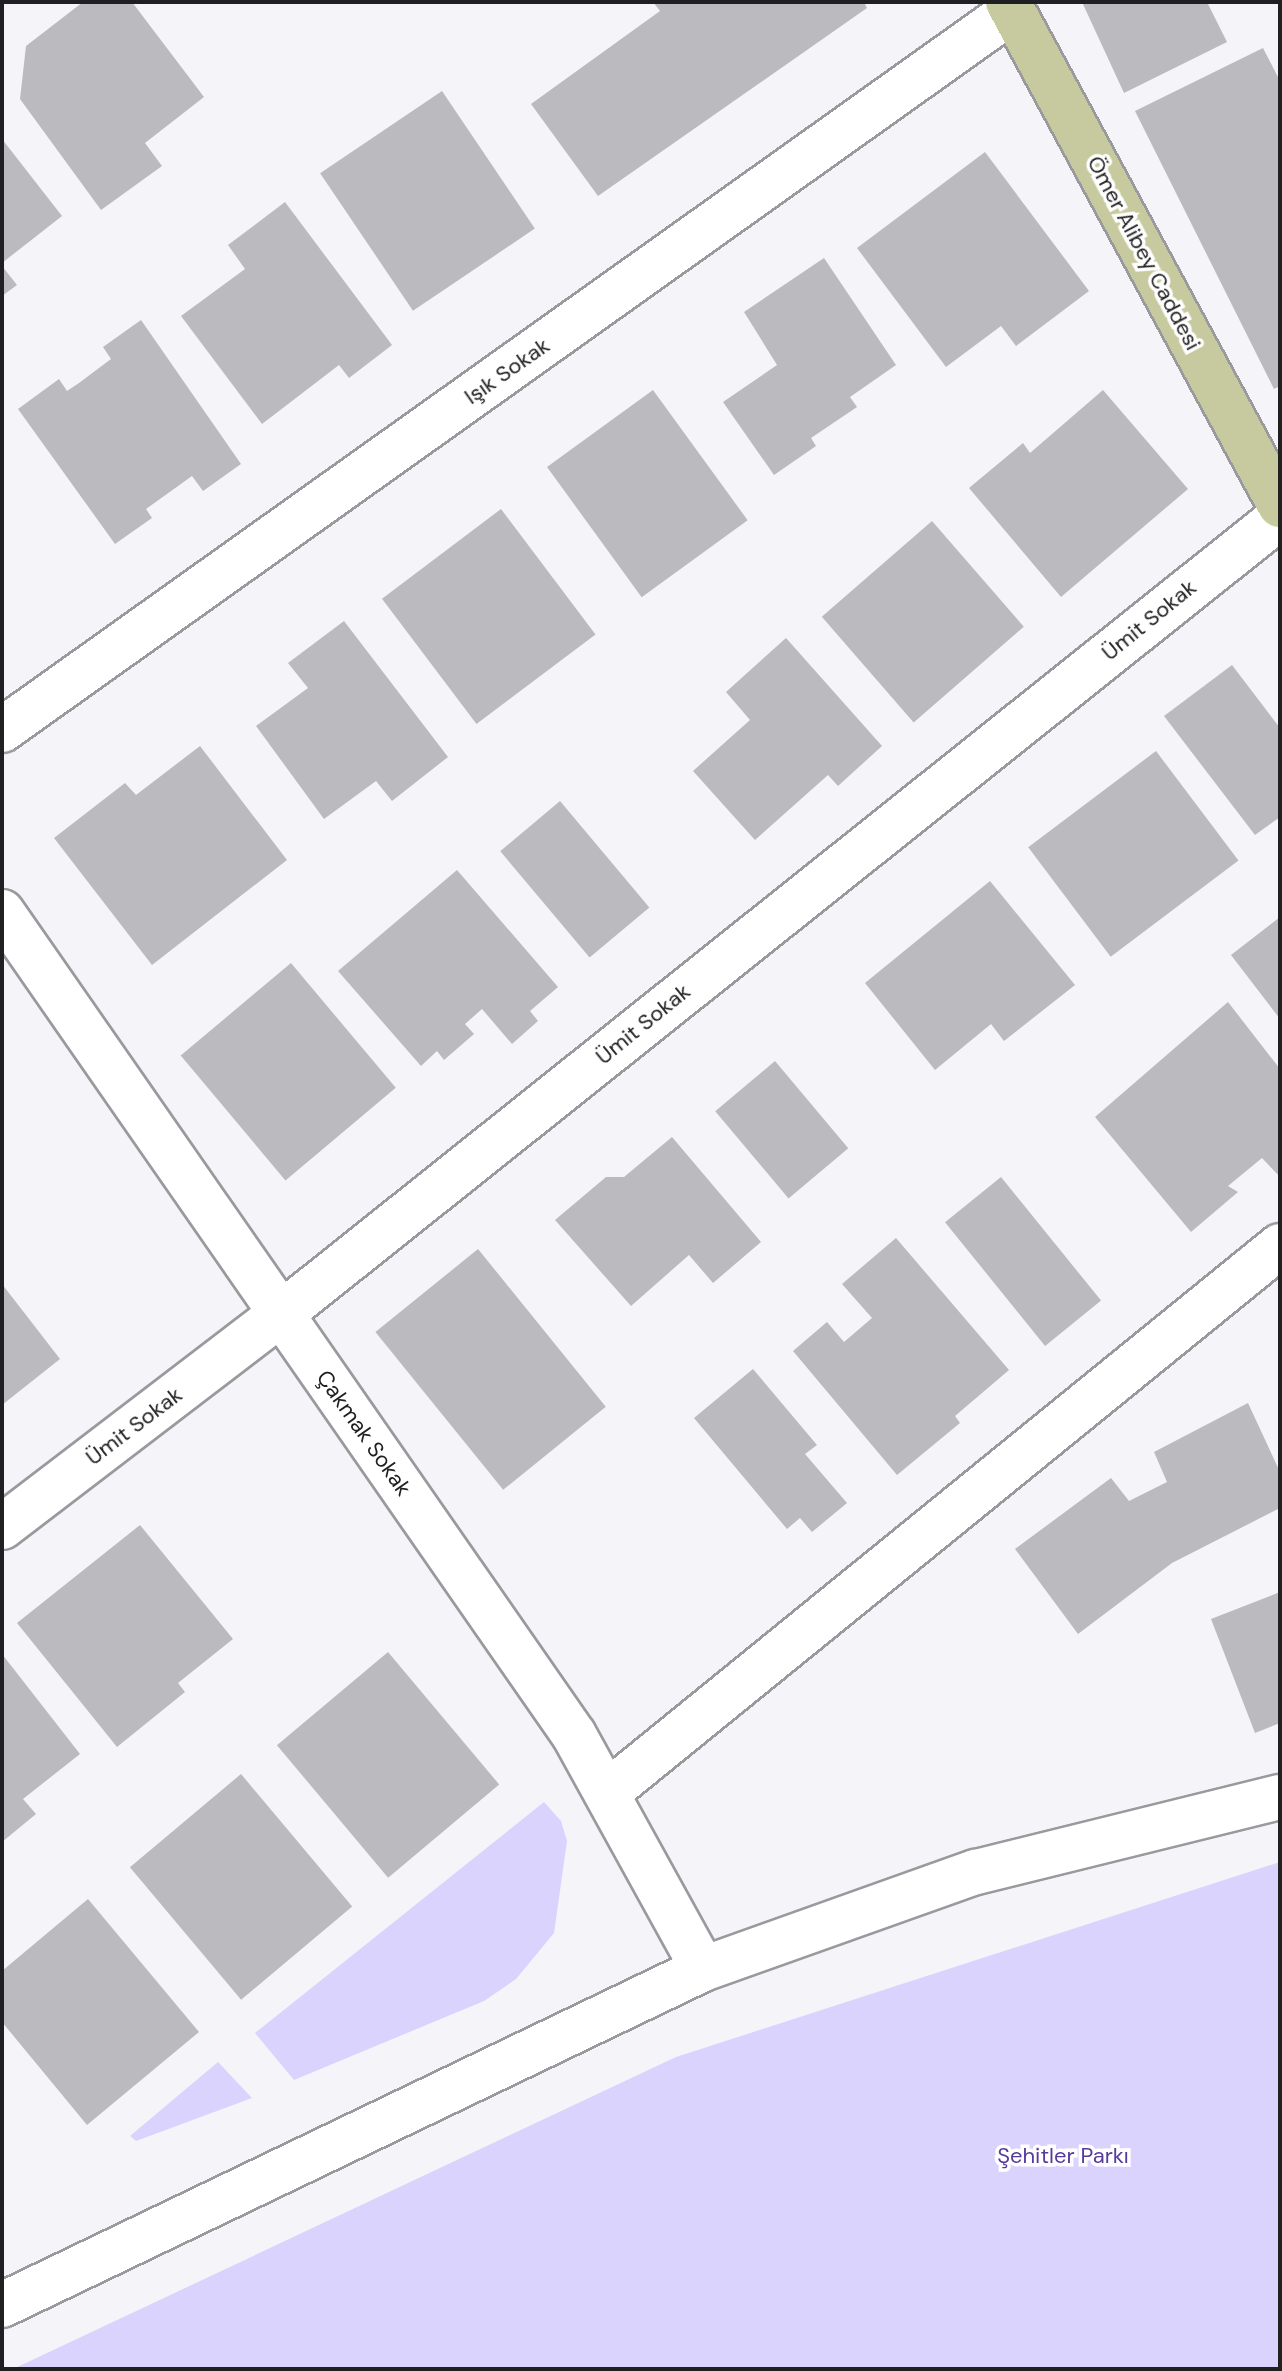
<!DOCTYPE html>
<html>
<head>
<meta charset="utf-8">
<style>
  body { margin:0 }
  #map { position:relative; width:1282px; height:2371px; overflow:hidden; background:#f4f4f9; font-family:"DM Sans",sans-serif }
  div>[style] { position:absolute }
  .green>* { inset:0; background:#dad3fe }
  .building>* { inset:0; background:#bababf; transform-origin:0 0 }
  .roads { filter:drop-shadow(2px 0 #9a999e) drop-shadow(-2px 0 #9a999e) drop-shadow(0 2px #9a999e) drop-shadow(0 -2px #9a999e) }
  .minor>* { height:44px; margin:-22px; padding:0 22px; transform-origin:22px; border-radius:22px; background:#fff }
  .major>* { height:44px; margin:-22px; padding:0 22px; transform-origin:22px; border-radius:22px; background:#c7ca9e }
  span { translate:-50% -50%; white-space:nowrap; text-align:center; line-height:1.15; -webkit-text-stroke:7px #fff; paint-order:stroke }
  .street-label { font-size:22px; color:#202022 }
  .park-label { font-size:22px; color:#563b9b }
  .frame { position:absolute; inset:0; border:4px solid #202022; pointer-events:none }
</style>
</head>
<body>
<div id="map">
  <div class="green">
    <i style="clip-path:polygon(544px 1802px,561px 1821px,567px 1841px,554px 1933px,516px 1979px,484px 2001px,294px 2080px,255px 2033px)"></i>
    <i style="clip-path:polygon(1280px 1862px,1280px 2369px,13px 2369px,676px 2057px)"></i>
    <i style="clip-path:polygon(218px 2062px,252px 2098px,136px 2141px,130px 2136px)"></i>
  </div>
  <div class="building">
    <i style="clip-path:polygon(83px 2px,132px 2px,204px 97px,145px 143px,162px 166px,101px 210px,20px 99px,26px 46px)"></i>
    <i style="clip-path:polygon(653px 2px,864px 2px,867px 8px,598px 196px,531px 104px,660px 11px)"></i>
    <i style="clip-path:polygon(1082px 2px,1207px 2px,1227px 42px,1124px 93px)"></i>
    <i style="clip-path:polygon(1263px 48px,1280px 81px,1280px 386px,1274px 389px,1135px 111px)"></i>
    <i style="left:442px;top:91px;width:166px;height:147px;rotate:56deg"></i>
    <i style="clip-path:polygon(2px 139px,62px 216px,2px 263px)"></i>
    <i style="clip-path:polygon(985px 152px,1089px 291px,1016px 346px,1001px 326px,946px 367px,857px 248px)"></i>
    <i style="clip-path:polygon(285px 202px,392px 345px,349px 378px,339px 365px,262px 424px,181px 316px,245px 269px,228px 245px)"></i>
    <i style="clip-path:polygon(824px 258px,896px 365px,850px 397px,857px 407px,811px 438px,816px 446px,774px 475px,723px 402px,777px 365px,744px 312px)"></i>
    <i style="clip-path:polygon(2px 266px,17px 285px,2px 296px)"></i>
    <i style="clip-path:polygon(141px 320px,241px 464px,203px 491px,192px 476px,146px 509px,152px 518px,115px 544px,18px 409px,59px 379px,67px 391px,79px 383px,111px 359px,103px 347px)"></i>
    <i style="left:653px;top:390px;width:161px;height:131px;rotate:54deg"></i>
    <i style="clip-path:polygon(1103px 390px,1188px 489px,1061px 597px,969px 488px,1023px 443px,1030px 453px)"></i>
    <i style="left:501px;top:509px;width:157px;height:149px;rotate:53deg"></i>
    <i style="left:932px;top:521px;width:140px;height:146px;rotate:49deg"></i>
    <i style="clip-path:polygon(344px 621px,448px 757px,392px 801px,376px 781px,324px 819px,256px 726px,308px 688px,288px 663px)"></i>
    <i style="clip-path:polygon(786px 638px,882px 746px,838px 786px,828px 775px,755px 840px,693px 771px,750px 720px,726px 692px)"></i>
    <i style="clip-path:polygon(1232px 665px,1280px 728px,1280px 817px,1255px 835px,1164px 716px)"></i>
    <i style="clip-path:polygon(200px 746px,287px 860px,152px 965px,54px 838px,125px 783px,136px 795px)"></i>
    <i style="left:1156px;top:751px;width:137px;height:160px;rotate:53deg"></i>
    <i style="left:560px;top:801px;width:139px;height:78px;rotate:50deg"></i>
    <i style="clip-path:polygon(457px 870px,558px 987px,530px 1011px,538px 1021px,512px 1044px,482px 1009px,465px 1024px,474px 1034px,444px 1060px,437px 1051px,421px 1066px,338px 971px)"></i>
    <i style="clip-path:polygon(990px 881px,1075px 985px,1004px 1041px,991px 1024px,935px 1070px,865px 983px)"></i>
    <i style="clip-path:polygon(1280px 917px,1280px 1019px,1231px 955px)"></i>
    <i style="left:291px;top:963px;width:163px;height:144px;rotate:50deg"></i>
    <i style="clip-path:polygon(1228px 1002px,1280px 1069px,1280px 1177px,1262px 1158px,1228px 1186px,1238px 1192px,1191px 1232px,1095px 1117px)"></i>
    <i style="left:775px;top:1061px;width:114px;height:78px;rotate:50deg"></i>
    <i style="clip-path:polygon(672px 1137px,761px 1242px,713px 1283px,689px 1255px,631px 1306px,555px 1220px,606px 1177px,624px 1177px)"></i>
    <i style="left:1001px;top:1177px;width:159px;height:72px;rotate:51deg"></i>
    <i style="clip-path:polygon(896px 1238px,1009px 1370px,955px 1416px,960px 1423px,897px 1475px,793px 1351px,827px 1322px,844px 1342px,872px 1318px,842px 1284px)"></i>
    <i style="left:478px;top:1249px;width:203px;height:132px;rotate:51deg"></i>
    <i style="clip-path:polygon(2px 1284px,60px 1359px,2px 1405px)"></i>
    <i style="clip-path:polygon(753px 1369px,817px 1445px,805px 1454px,847px 1503px,812px 1532px,800px 1518px,787px 1529px,694px 1418px)"></i>
    <i style="clip-path:polygon(1248px 1403px,1280px 1472px,1280px 1508px,1172px 1563px,1078px 1634px,1015px 1549px,1111px 1478px,1129px 1501px,1167px 1482px,1154px 1452px)"></i>
    <i style="clip-path:polygon(140px 1525px,233px 1639px,178px 1683px,185px 1692px,117px 1747px,17px 1623px)"></i>
    <i style="clip-path:polygon(1280px 1592px,1280px 1723px,1255px 1733px,1211px 1619px)"></i>
    <i style="left:388px;top:1652px;width:173px;height:145px;rotate:50deg"></i>
    <i style="clip-path:polygon(2px 1654px,80px 1754px,23px 1799px,36px 1814px,2px 1842px)"></i>
    <i style="left:241px;top:1774px;width:173px;height:145px;rotate:50deg"></i>
    <i style="clip-path:polygon(88px 1899px,199px 2032px,87px 2125px,2px 2022px,2px 1971px)"></i>
  </div>
  <div class="roads">
    <div class="minor">
      <i style="left:2px;top:730px;width:1240px;rotate:-35.45deg"></i>
      <i style="left:2px;top:912px;width:1002px;rotate:55.2deg"></i>
      <i style="left:574px;top:1735px;width:267px;rotate:61.1deg"></i>
      <i style="left:2px;top:1527px;width:351px;rotate:-37.4deg"></i>
      <i style="left:281px;top:1314px;width:1278px;rotate:-38.58deg"></i>
      <i style="left:608px;top:1792px;width:866px;rotate:-39.09deg"></i>
      <i style="left:2px;top:2305px;width:777px;rotate:-25.61deg"></i>
      <i style="left:703px;top:1969px;width:290px;rotate:-19.6deg"></i>
      <i style="left:976px;top:1872px;width:313px;rotate:-13.9deg"></i>
    </div>
    <div class="major">
      <i style="left:1008px;top:2px;width:572px;rotate:61.6deg"></i>
    </div>
  </div>
  <div class="street-label">
    <span style="left:1144px;top:253px;rotate:62deg">Ömer Alibey Caddesi</span>
    <span style="left:507px;top:371px;rotate:-35deg">Işık Sokak</span>
    <span style="left:1149px;top:620px;rotate:-39deg">Ümit Sokak</span>
    <span style="left:643px;top:1024px;rotate:-39deg">Ümit Sokak</span>
    <span style="left:134px;top:1426px;rotate:-37deg">Ümit Sokak</span>
    <span style="left:364px;top:1433px;rotate:55deg">Çakmak Sokak</span>
  </div>
  <div class="park-label">
    <span style="left:1063px;top:2156px">Şehitler Parkı</span>
  </div>
  <div class="frame"></div>
</div>
</body>
</html>
